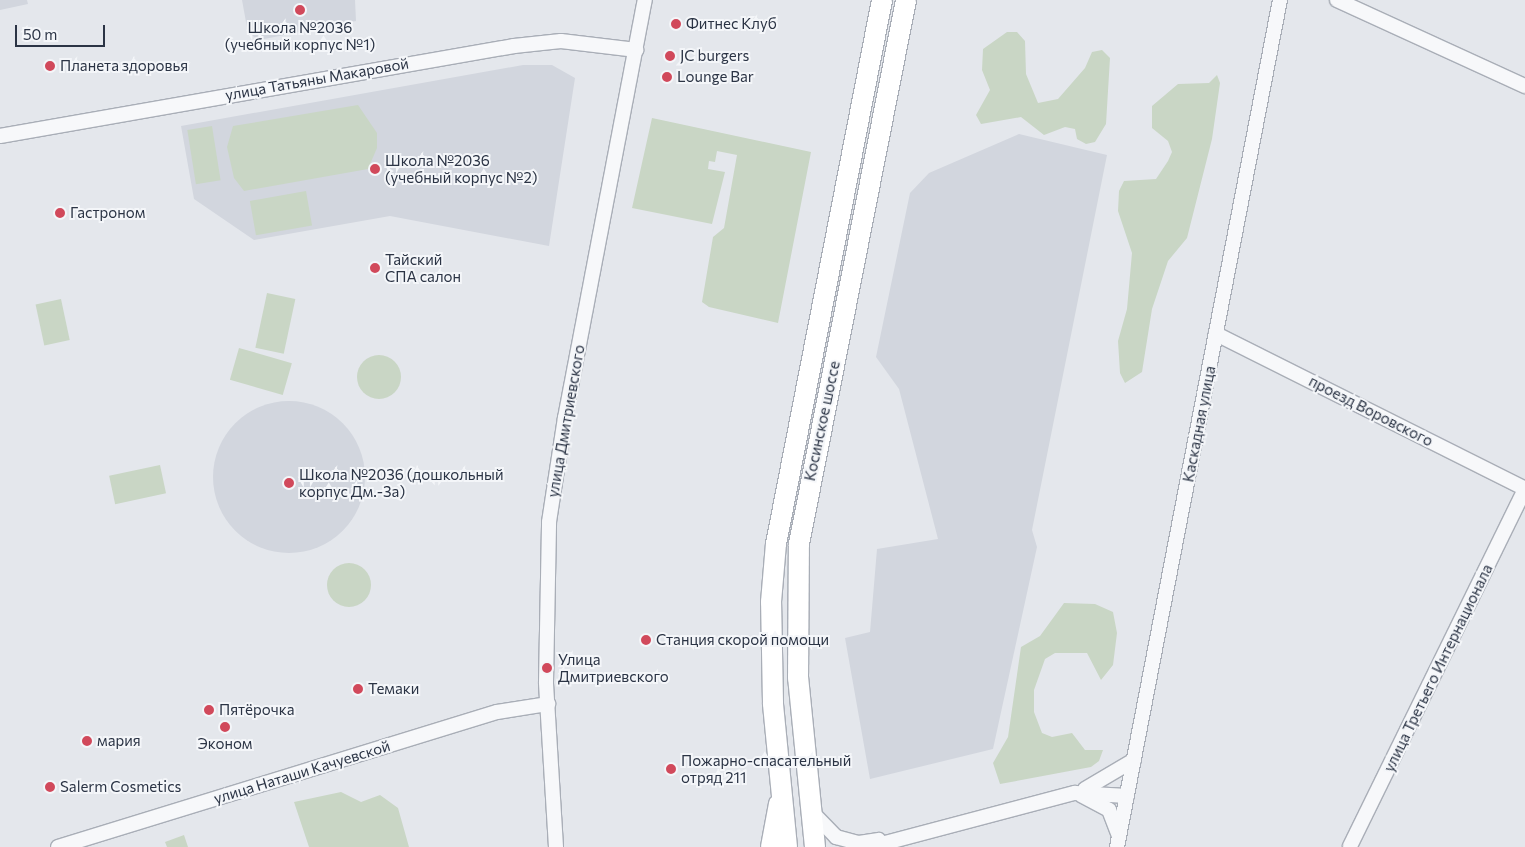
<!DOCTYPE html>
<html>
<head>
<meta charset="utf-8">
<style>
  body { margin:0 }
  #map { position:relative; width:1525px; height:847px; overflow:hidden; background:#e4e7ec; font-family:Commissioner,sans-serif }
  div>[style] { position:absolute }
  .built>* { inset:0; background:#d2d6de }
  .round { border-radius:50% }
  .green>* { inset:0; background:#c9d6c5; transform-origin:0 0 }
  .roads { filter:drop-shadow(1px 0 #a9aeb7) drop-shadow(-1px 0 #a9aeb7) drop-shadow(0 1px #a9aeb7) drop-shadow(0 -1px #a9aeb7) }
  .minor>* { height:14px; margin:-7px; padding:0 7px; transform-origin:7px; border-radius:7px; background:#f7f8fa }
  .major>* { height:18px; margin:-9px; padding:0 9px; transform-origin:9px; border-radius:9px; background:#fff }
  .highway>* { height:20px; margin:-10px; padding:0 10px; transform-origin:10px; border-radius:10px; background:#fff }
  .dots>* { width:14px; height:14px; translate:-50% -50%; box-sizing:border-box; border:2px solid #f4f6f9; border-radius:50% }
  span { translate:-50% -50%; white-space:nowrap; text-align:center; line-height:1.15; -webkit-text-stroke:4px #f4f6f9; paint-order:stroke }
  .poi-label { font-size:15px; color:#2b3445 }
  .left { translate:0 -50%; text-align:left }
  .street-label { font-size:15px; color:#2b3445 }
  .scale { position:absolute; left:15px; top:25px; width:90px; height:22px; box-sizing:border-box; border:2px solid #2b3445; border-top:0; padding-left:6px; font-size:15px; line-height:18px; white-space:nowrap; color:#2b3445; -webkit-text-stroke:4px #f4f6f9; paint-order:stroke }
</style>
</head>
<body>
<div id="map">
  <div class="built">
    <i style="clip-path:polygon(0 0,27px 0,28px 4px,0 10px)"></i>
    <i style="clip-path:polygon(242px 0,355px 0,356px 21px,259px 40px,248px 33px)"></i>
    <i style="clip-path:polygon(523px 65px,552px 65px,575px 78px,549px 246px,390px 216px,254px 240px,194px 199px,181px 126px)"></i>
    <i style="clip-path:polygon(1019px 134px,1107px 155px,1032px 530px,1037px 547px,993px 749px,870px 779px,845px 638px,870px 632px,877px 549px,938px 539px,899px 389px,876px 357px,910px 193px,929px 173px)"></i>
    <i class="round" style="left:213px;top:401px;width:152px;height:152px"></i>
  </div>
  <div class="green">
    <i style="clip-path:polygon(1007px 32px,1017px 32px,1025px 41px,1026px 74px,1038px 103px,1058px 99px,1085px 68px,1092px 52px,1102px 50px,1110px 58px,1106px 124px,1095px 142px,1086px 144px,1077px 139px,1075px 129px,1065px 127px,1044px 135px,1021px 117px,981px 124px,976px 115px,990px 90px,982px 70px,983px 49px)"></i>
    <i style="clip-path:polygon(1217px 75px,1220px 83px,1212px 139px,1187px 238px,1168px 261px,1152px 309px,1142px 372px,1125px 383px,1120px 373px,1118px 341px,1127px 309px,1132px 253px,1118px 211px,1119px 191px,1124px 181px,1156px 179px,1168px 161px,1172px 152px,1168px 141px,1152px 128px,1152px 106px,1178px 84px,1209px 83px)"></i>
    <i style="clip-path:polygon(358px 105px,377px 133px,377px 148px,368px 169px,244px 191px,234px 178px,227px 147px,233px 126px)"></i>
    <i style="clip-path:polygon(652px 118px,811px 152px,778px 323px,709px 307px,702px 302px,713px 237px,724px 228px,737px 155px,717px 151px,715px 162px,709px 161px,708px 169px,725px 172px,712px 224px,632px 208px)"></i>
    <i style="left:212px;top:126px;width:55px;height:25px;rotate:81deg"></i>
    <i style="left:306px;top:191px;width:35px;height:57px;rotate:80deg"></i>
    <i style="left:267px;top:293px;width:29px;height:56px;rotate:12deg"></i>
    <i style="left:61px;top:299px;width:42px;height:26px;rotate:78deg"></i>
    <i style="left:239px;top:348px;width:55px;height:33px;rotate:16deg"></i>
    <i class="round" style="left:357px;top:355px;width:44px;height:44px"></i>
    <i style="left:160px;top:465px;width:29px;height:52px;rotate:78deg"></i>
    <i class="round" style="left:327px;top:563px;width:44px;height:44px"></i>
    <i style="clip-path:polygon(1064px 603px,1095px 604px,1113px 612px,1117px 633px,1113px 665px,1101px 680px,1087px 653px,1055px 653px,1045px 659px,1034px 690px,1034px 712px,1042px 733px,1052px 737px,1072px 733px,1085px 750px,1103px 750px,1099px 761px,1091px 767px,1000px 784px,993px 763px,1008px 737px,1021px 647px,1040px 636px)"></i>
    <i style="clip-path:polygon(341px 792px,361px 802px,380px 795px,398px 808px,409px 847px,309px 847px,294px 802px)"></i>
    <i style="clip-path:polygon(184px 835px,188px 847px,167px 847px,165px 842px)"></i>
  </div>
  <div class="roads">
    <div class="minor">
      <i style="left:1337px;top:0;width:207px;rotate:24.6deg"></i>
      <i style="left:0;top:136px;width:522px;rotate:-9.93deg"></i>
      <i style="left:514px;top:46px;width:47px;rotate:-6.1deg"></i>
      <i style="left:561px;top:41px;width:76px;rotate:6.8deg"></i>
      <i style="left:1216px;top:334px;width:346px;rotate:26.6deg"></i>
      <i style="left:1525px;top:489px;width:398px;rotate:116.1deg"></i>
      <i style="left:1085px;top:789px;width:57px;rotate:-30.6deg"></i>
      <i style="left:1081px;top:795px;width:32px;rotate:28deg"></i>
      <i style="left:1109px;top:810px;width:26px;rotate:69deg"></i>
      <i style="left:812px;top:812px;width:35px;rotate:46deg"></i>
      <i style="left:836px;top:837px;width:24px;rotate:15deg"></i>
      <i style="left:859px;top:843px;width:20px;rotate:-9deg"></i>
      <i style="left:58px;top:847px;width:459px;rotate:-17.1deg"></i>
      <i style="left:497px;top:712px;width:52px;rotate:-8.9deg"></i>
      <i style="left:556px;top:847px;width:165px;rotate:-93.5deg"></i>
      <i style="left:546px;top:682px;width:160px;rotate:-88.9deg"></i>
      <i style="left:549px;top:522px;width:105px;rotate:-81.3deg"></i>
      <i style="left:565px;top:418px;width:426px;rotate:-79.2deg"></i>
      <i style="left:870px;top:847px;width:212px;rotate:-14.8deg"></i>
      <i style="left:1075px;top:793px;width:52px;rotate:3.3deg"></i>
      <i style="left:1117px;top:847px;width:863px;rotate:-79.11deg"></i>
    </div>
    <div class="major">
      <i style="left:770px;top:847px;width:44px;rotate:-79.5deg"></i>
    </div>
    <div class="highway">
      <i style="left:787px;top:847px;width:145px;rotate:-95.6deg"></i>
      <i style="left:773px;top:703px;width:101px;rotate:-91.1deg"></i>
      <i style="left:771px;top:602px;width:58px;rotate:-85.1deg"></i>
      <i style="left:776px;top:544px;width:554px;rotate:-78.97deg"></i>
      <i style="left:815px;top:847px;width:170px;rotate:-95.7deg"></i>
      <i style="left:798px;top:678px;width:134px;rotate:-89.6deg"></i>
      <i style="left:799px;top:544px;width:554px;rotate:-78.87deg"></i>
    </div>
  </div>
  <div class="dots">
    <i style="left:300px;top:10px;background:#d1495b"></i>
    <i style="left:676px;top:24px;background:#d1495b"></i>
    <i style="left:670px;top:56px;background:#d1495b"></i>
    <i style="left:50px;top:66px;background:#d1495b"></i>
    <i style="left:667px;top:77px;background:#d1495b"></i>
    <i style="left:375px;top:169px;background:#d1495b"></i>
    <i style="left:60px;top:213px;background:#d1495b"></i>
    <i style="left:375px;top:268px;background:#d1495b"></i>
    <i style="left:289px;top:483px;background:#d1495b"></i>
    <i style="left:646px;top:640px;background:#d1495b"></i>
    <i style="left:547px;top:668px;background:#d1495b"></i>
    <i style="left:358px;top:689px;background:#d1495b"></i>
    <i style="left:209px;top:710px;background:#d1495b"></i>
    <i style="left:225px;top:727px;background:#d1495b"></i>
    <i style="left:87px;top:741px;background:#d1495b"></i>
    <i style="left:671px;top:769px;background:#d1495b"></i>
    <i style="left:50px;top:787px;background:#d1495b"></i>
  </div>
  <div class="poi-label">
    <span class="left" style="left:686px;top:24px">Фитнес Клуб</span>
    <span style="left:300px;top:36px">Школа №2036<br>(учебный корпус №1)</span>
    <span class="left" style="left:680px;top:56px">JC burgers</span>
    <span class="left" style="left:60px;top:66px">Планета здоровья</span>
    <span class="left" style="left:677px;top:77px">Lounge Bar</span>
    <span class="left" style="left:385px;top:169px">Школа №2036<br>(учебный корпус №2)</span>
    <span class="left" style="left:70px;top:213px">Гастроном</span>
    <span class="left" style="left:385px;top:268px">Тайский<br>СПА салон</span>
    <span class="left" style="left:299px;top:483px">Школа №2036 (дошкольный<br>корпус Дм.-3а)</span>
    <span class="left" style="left:656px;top:640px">Станция скорой помощи</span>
    <span class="left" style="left:558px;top:668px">Улица<br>Дмитриевского</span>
    <span class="left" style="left:368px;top:689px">Темаки</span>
    <span class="left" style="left:219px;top:710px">Пятёрочка</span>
    <span class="left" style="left:97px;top:741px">мария</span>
    <span style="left:225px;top:744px">Эконом</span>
    <span class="left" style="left:681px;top:769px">Пожарно-спасательный<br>отряд 211</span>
    <span class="left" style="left:60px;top:787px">Salerm Cosmetics</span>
  </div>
  <div class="street-label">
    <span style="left:317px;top:79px;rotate:-10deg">улица Татьяны Макаровой</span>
    <span style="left:1371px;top:411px;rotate:27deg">проезд Воровского</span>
    <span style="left:566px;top:421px;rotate:-80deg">улица Дмитриевского</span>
    <span style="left:822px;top:421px;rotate:-78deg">Косинское шоссе</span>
    <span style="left:1199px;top:424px;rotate:-79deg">Каскадная улица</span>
    <span style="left:1438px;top:668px;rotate:-64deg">улица Третьего Интернационала</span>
    <span style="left:302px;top:772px;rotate:-17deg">улица Наташи Качуевской</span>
  </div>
  <div class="scale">50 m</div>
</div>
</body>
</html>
